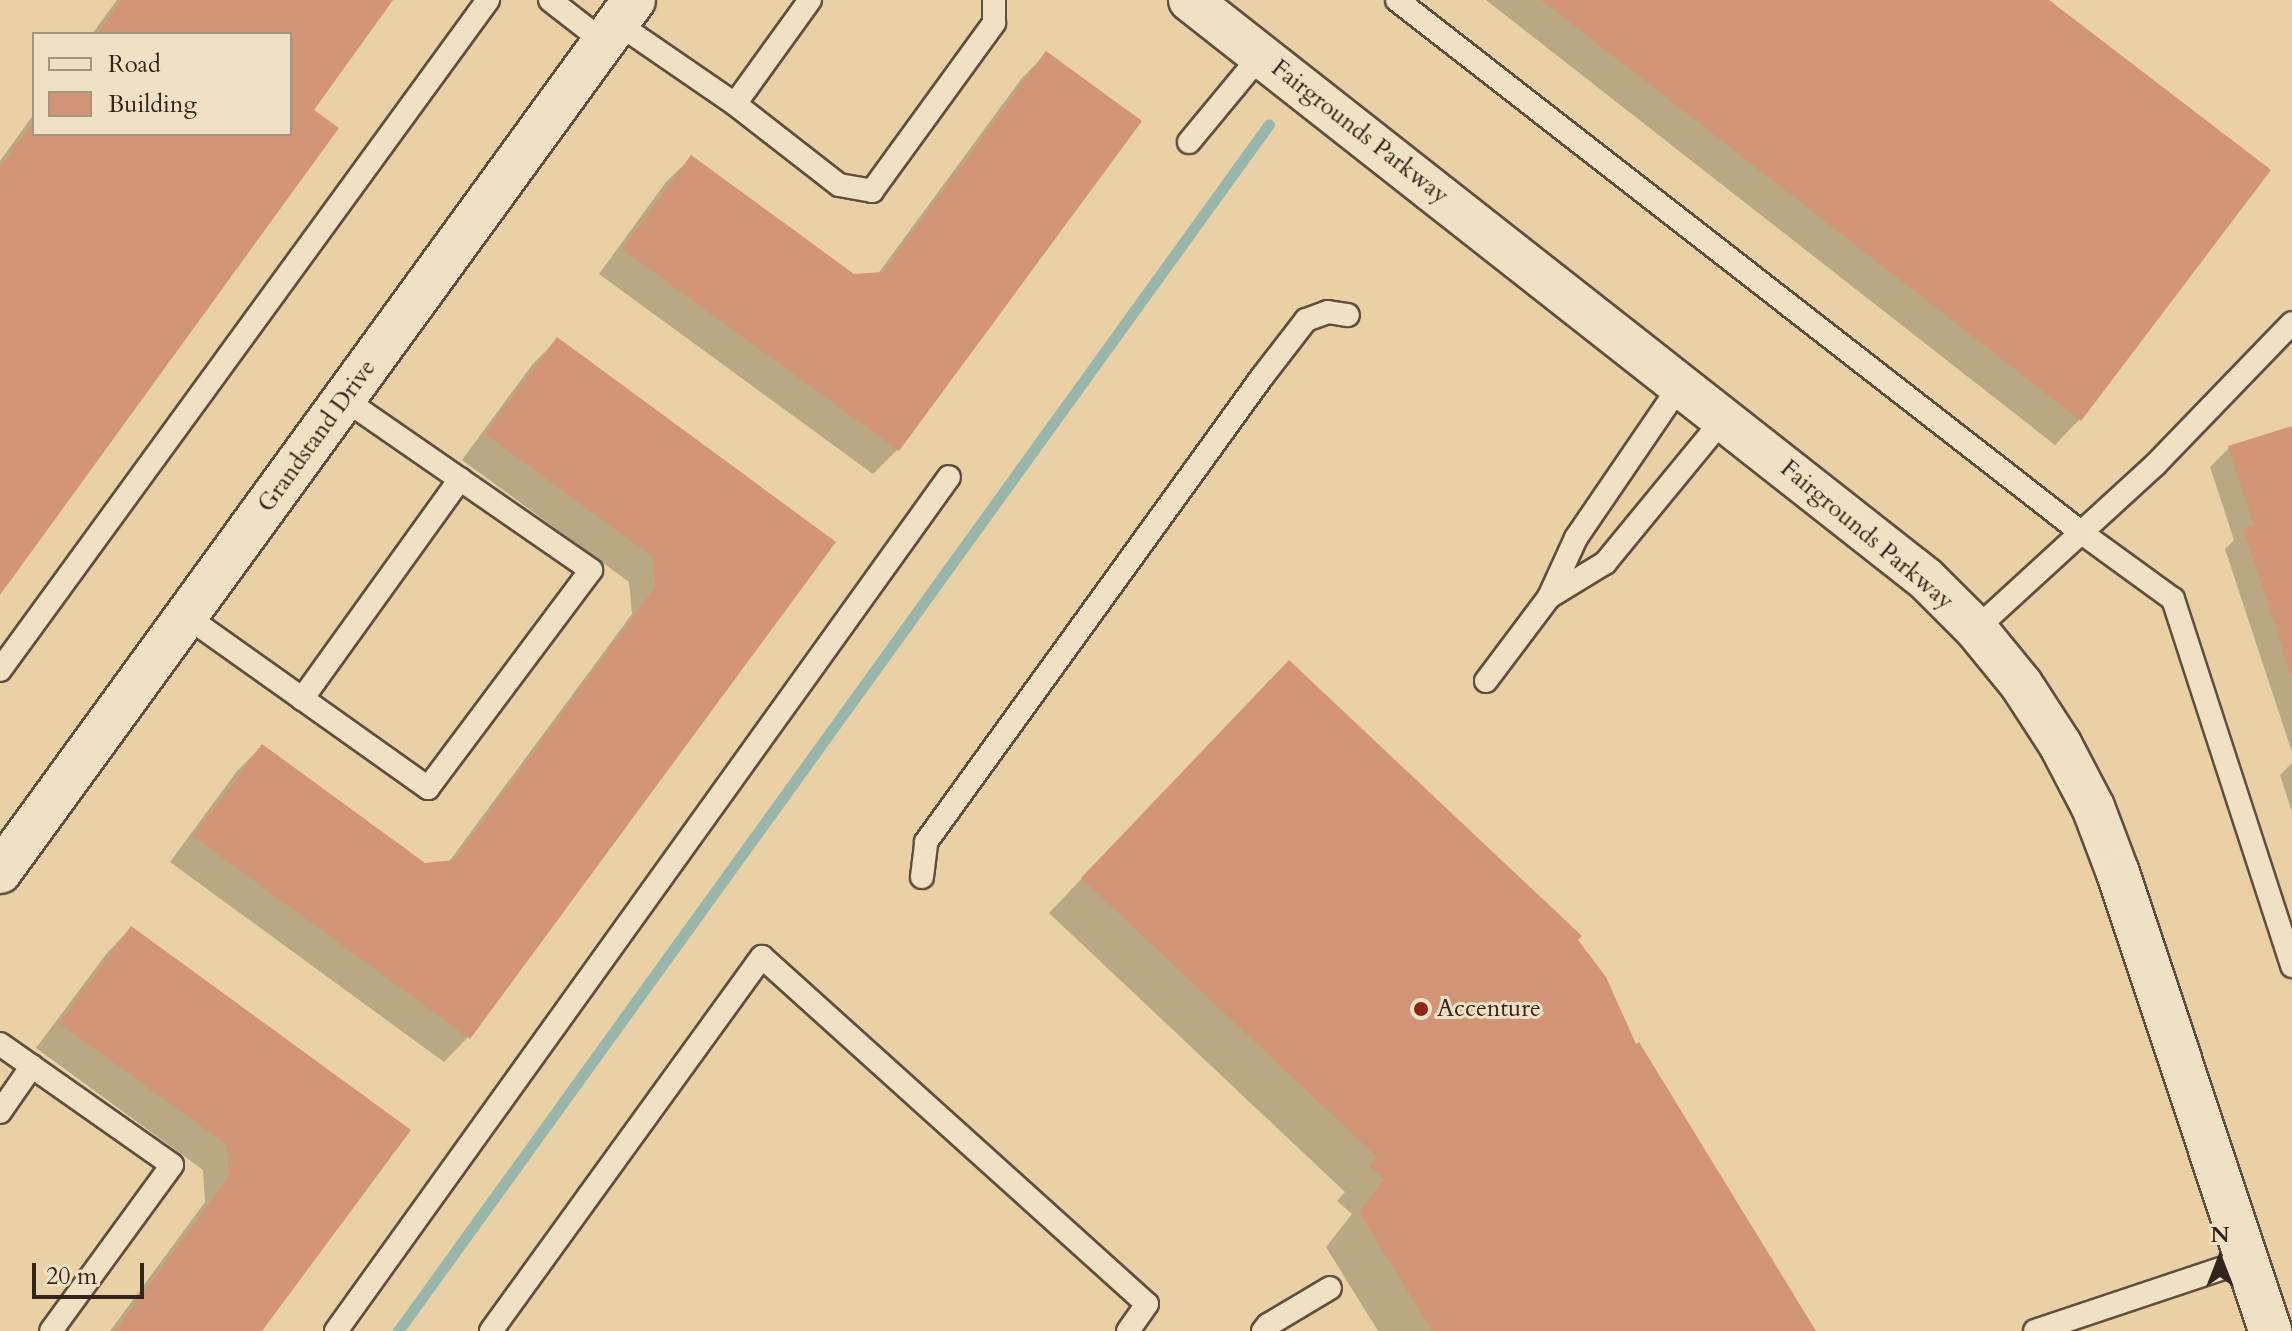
<!DOCTYPE html>
<html>
<head>
<meta charset="utf-8">
<style>
  body { margin:0 }
  #map { position:relative; width:2292px; height:1331px; overflow:hidden; background:#e9d1a5; font-family:Cardo,serif }
  div>[style] { position:absolute }
  .shadow>* { inset:0; background:#0003 }
  .stream>* { height:11px; margin:-5.5px; padding:0 5.5px; transform-origin:5.5px; border-radius:5.5px; background:#98b6ac }
  .building>* { inset:0; background:#d29577 }
  .roads { filter:drop-shadow(2px 0 #604f3e) drop-shadow(-2px 0 #604f3e) drop-shadow(0 2px #604f3e) drop-shadow(0 -2px #604f3e) }
  .service>* { height:22px; margin:-11px; padding:0 11px; transform-origin:11px; border-radius:11px; background:#f1e1c4 }
  .minor>* { height:42px; margin:-21px; padding:0 21px; transform-origin:21px; border-radius:21px; background:#f1e1c4 }
  .dots>* { width:22px; height:22px; translate:-50% -50%; box-sizing:border-box; border:4px solid #f1e1c4; border-radius:50% }
  span { translate:-50% -50%; white-space:nowrap; text-align:center; line-height:1.15; -webkit-text-stroke:6px #f1e1c4; paint-order:stroke }
  .street-label { font-size:24px; color:#33241b }
  .poi-label { font-size:24px; color:#33241b }
  .left { translate:0 -50%; text-align:left }
  .legend { position:absolute; left:32px; top:32px; width:260px; height:104px; box-sizing:border-box; background:#f1e1c4; border:2px solid #a59580; margin:0; padding:10px 14px; list-style:none; font-size:24px; color:#33241b }
  .legend li { display:flex; align-items:center; gap:16px; height:40px }
  .legend b { width:40px; border:2px solid #a59580 }
  .north { position:absolute; left:2180px; top:1219px; width:80px; height:80px; -webkit-text-stroke:6px #f1e1c4; paint-order:stroke; rotate:0deg; font-size:22px; font-weight:700; line-height:32px; text-align:center; color:#33241b }
  .north::after { content:''; display:block; margin:auto; width:28px; height:36px; background:#33241b; clip-path:polygon(50% 0,100% 100%,50% 72%,0 100%) }
  .scale { position:absolute; left:32px; top:1263px; width:112px; height:36px; box-sizing:border-box; border:4px solid #33241b; border-top:0; padding-left:10px; font-size:24px; line-height:28px; white-space:nowrap; color:#33241b; -webkit-text-stroke:6px #f1e1c4; paint-order:stroke }
</style>
</head>
<body>
<div id="map">
  <div class="shadow">
    <i style="clip-path:polygon(117px 0,391px 0,311px 110px,0 591px,0 161px,34px 114px,34px 134px,290px 134px,290px 34px,92px 34px)"></i>
    <i style="clip-path:polygon(1486px 0,2046px 0,2269px 170px,2079px 420px,2055px 445px)"></i>
    <i style="clip-path:polygon(1046px 54px,1139px 122px,897px 450px,873px 474px,599px 274px,666px 182px,691px 158px,853px 277px,877px 275px,1022px 78px)"></i>
    <i style="clip-path:polygon(557px 340px,834px 543px,468px 1037px,444px 1062px,170px 862px,237px 771px,262px 746px,424px 865px,448px 863px,632px 614px,629px 582px,462px 460px,532px 365px)"></i>
    <i style="clip-path:polygon(2292px 428px,2292px 752px,2225px 549px,2234px 540px,2210px 467px,2229px 448px)"></i>
    <i style="clip-path:polygon(1256px 696px,1575px 940px,1635px 1046px,1814px 1331px,1378px 1331px,1326px 1247px,1352px 1214px,1337px 1201px,1345px 1192px,1049px 913px)"></i>
    <i style="clip-path:polygon(2292px 763px,2292px 812px,2280px 775px)"></i>
    <i style="clip-path:polygon(131px 928px,408px 1130px,260px 1331px,110px 1331px,205px 1202px,203px 1170px,36px 1048px,107px 953px)"></i>
  </div>
  <div class="stream">
    <i style="left:398px;top:1331px;width:1488px;rotate:-54.18deg"></i>
  </div>
  <div class="building">
    <i style="clip-path:polygon(121px 0,393px 0,314px 110px,339px 128px,0 595px,0 167px,34px 121px,34px 134px,290px 134px,290px 34px,97px 34px)"></i>
    <i style="clip-path:polygon(1541px 0,2049px 0,2271px 170px,2081px 421px)"></i>
    <i style="clip-path:polygon(1046px 51px,1142px 121px,899px 451px,622px 249px,691px 155px,854px 274px,883px 272px)"></i>
    <i style="clip-path:polygon(557px 337px,836px 542px,470px 1039px,193px 836px,262px 744px,425px 863px,454px 860px,655px 587px,653px 557px,485px 434px)"></i>
    <i style="clip-path:polygon(2292px 426px,2292px 675px,2291px 675px,2243px 528px,2254px 525px,2228px 446px)"></i>
    <i style="clip-path:polygon(1289px 660px,1582px 936px,1578px 940px,1606px 977px,1636px 1044px,1639px 1042px,1816px 1331px,1432px 1331px,1359px 1212px,1384px 1179px,1369px 1166px,1377px 1157px,1081px 878px)"></i>
    <i style="clip-path:polygon(131px 926px,411px 1130px,262px 1331px,115px 1331px,229px 1176px,227px 1145px,59px 1023px)"></i>
  </div>
  <div class="roads">
    <div class="service">
      <i style="left:550px;top:0;width:68px;rotate:37.9deg"></i>
      <i style="left:1397px;top:0;width:868px;rotate:37.89deg"></i>
      <i style="left:2082px;top:533px;width:112px;rotate:36deg"></i>
      <i style="left:2173px;top:599px;width:386px;rotate:72deg"></i>
      <i style="left:617px;top:23px;width:143px;rotate:34.5deg"></i>
      <i style="left:735px;top:104px;width:128px;rotate:-54.2deg"></i>
      <i style="left:735px;top:104px;width:132px;rotate:37.9deg"></i>
      <i style="left:839px;top:185px;width:34px;rotate:10deg"></i>
      <i style="left:872px;top:191px;width:208px;rotate:-54deg"></i>
      <i style="left:994px;top:23px;width:23px;rotate:-90deg"></i>
      <i style="left:1189px;top:142px;width:113px;rotate:-50.4deg"></i>
      <i style="left:1549px;top:597px;width:66px;rotate:-31.3deg"></i>
      <i style="left:1605px;top:563px;width:188px;rotate:-50.6deg"></i>
      <i style="left:186px;top:616px;width:297px;rotate:35.4deg"></i>
      <i style="left:428px;top:788px;width:272px;rotate:-53.2deg"></i>
      <i style="left:591px;top:570px;width:300px;rotate:-145.3deg"></i>
      <i style="left:1976px;top:629px;width:243px;rotate:-42.5deg"></i>
      <i style="left:2155px;top:465px;width:197px;rotate:-46deg"></i>
      <i style="left:0;top:670px;width:829px;rotate:-53.93deg"></i>
      <i style="left:1486px;top:681px;width:105px;rotate:-53.1deg"></i>
      <i style="left:1549px;top:597px;width:65px;rotate:-65.4deg"></i>
      <i style="left:1576px;top:538px;width:186px;rotate:-55.7deg"></i>
      <i style="left:302px;top:699px;width:271px;rotate:-54.3deg"></i>
      <i style="left:922px;top:877px;width:35px;rotate:-83deg"></i>
      <i style="left:926px;top:842px;width:574px;rotate:-54.15deg"></i>
      <i style="left:1262px;top:377px;width:72px;rotate:-52.3deg"></i>
      <i style="left:1306px;top:320px;width:23px;rotate:-20deg"></i>
      <i style="left:1328px;top:312px;width:20px;rotate:9deg"></i>
      <i style="left:0;top:1044px;width:210px;rotate:35.1deg"></i>
      <i style="left:172px;top:1165px;width:205px;rotate:126.1deg"></i>
      <i style="left:0;top:1112px;width:56px;rotate:-55.2deg"></i>
      <i style="left:336px;top:1331px;width:1051px;rotate:-54.33deg"></i>
      <i style="left:491px;top:1331px;width:462px;rotate:-54.1deg"></i>
      <i style="left:762px;top:957px;width:518px;rotate:42.03deg"></i>
      <i style="left:1147px;top:1304px;width:33px;rotate:125deg"></i>
      <i style="left:1263px;top:1331px;width:8px;rotate:-50deg"></i>
      <i style="left:1268px;top:1325px;width:72px;rotate:-30.8deg"></i>
      <i style="left:2035px;top:1331px;width:220px;rotate:-18.5deg"></i>
    </div>
    <div class="minor">
      <i style="left:1190px;top:0;width:936px;rotate:38.19deg"></i>
      <i style="left:1926px;top:579px;width:71px;rotate:45deg"></i>
      <i style="left:1976px;top:629px;width:71px;rotate:50.7deg"></i>
      <i style="left:2021px;top:684px;width:72px;rotate:57deg"></i>
      <i style="left:2060px;top:744px;width:71px;rotate:62.4deg"></i>
      <i style="left:2093px;top:807px;width:71px;rotate:69.3deg"></i>
      <i style="left:2118px;top:873px;width:483px;rotate:71.6deg"></i>
      <i style="left:0;top:872px;width:1078px;rotate:-53.98deg"></i>
    </div>
  </div>
  <div class="dots">
    <i style="left:1421px;top:1009px;background:#8f2418"></i>
  </div>
  <div class="street-label">
    <span style="left:1360px;top:132px;rotate:38deg">Fairgrounds Parkway</span>
    <span style="left:317px;top:436px;rotate:-54deg">Grandstand Drive</span>
    <span style="left:1867px;top:535px;rotate:40deg">Fairgrounds Parkway</span>
  </div>
  <div class="poi-label">
    <span class="left" style="left:1437px;top:1009px">Accenture</span>
  </div>
  <ul class="legend">
  <li><b style="height:10px;background:#f1e1c4"></b>Road</li>
  <li><b style="height:22px;background:#d29577"></b>Building</li>
  </ul>
  <div class="north">N</div>
  <div class="scale">20 m</div>
</div>
</body>
</html>
